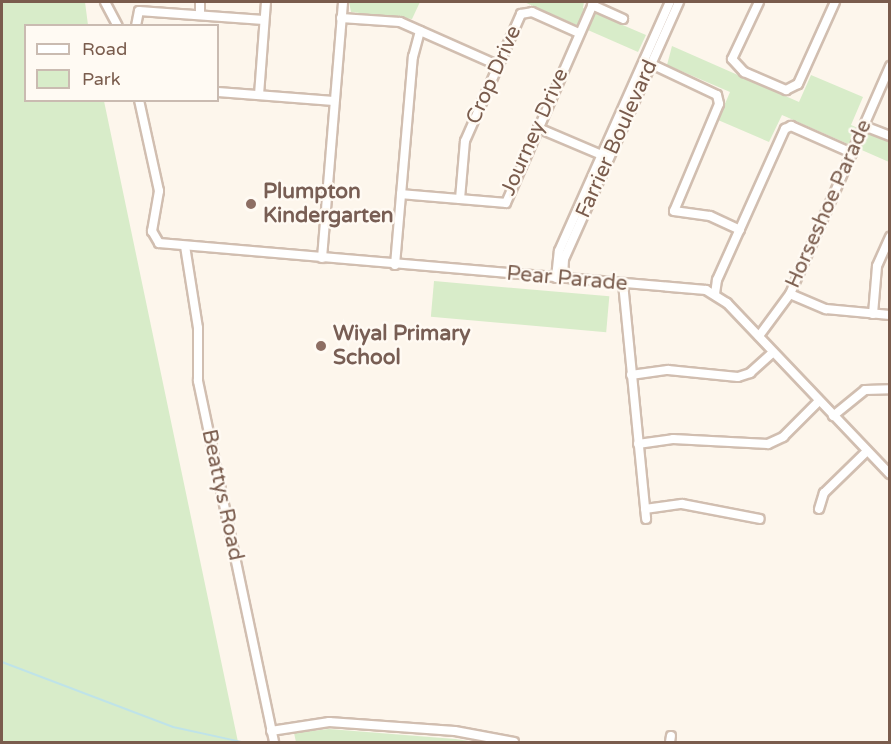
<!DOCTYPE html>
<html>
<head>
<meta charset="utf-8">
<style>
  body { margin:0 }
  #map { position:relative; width:891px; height:744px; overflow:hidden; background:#fdf6ec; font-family:"Varela Round",sans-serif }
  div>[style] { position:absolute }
  .green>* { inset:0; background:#d8ecc9; transform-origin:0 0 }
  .stream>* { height:2px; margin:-1px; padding:0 1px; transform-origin:1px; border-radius:1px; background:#bfe3e8 }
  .roads { filter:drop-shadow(2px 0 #d1beb0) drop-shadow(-2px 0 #d1beb0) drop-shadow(0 2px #d1beb0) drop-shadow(0 -2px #d1beb0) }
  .minor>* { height:8px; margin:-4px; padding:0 4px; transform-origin:4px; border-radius:4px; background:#fff }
  .dots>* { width:16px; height:16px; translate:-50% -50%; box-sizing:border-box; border:3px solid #fffaf3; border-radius:50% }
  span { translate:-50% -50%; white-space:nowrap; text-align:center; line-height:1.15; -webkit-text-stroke:5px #fffaf3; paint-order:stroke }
  .street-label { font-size:21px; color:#7a5c4d }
  .education-label { font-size:21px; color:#785e54; font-weight:700 }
  .left { translate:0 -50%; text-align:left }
  .frame { position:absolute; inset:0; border:3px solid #7a5c4d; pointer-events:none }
  .legend { position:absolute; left:24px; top:24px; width:195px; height:78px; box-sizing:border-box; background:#fffaf3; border:2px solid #cabbb1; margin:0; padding:8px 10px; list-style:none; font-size:18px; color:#7a5c4d }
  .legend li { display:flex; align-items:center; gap:12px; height:30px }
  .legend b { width:30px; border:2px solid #cabbb1 }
</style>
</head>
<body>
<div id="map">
  <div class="green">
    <i style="clip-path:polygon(2px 2px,85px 2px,88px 25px,26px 26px,26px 100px,104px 101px,238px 742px,2px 742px)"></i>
    <i style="clip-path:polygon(349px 2px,420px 2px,412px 19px,351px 12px)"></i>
    <i style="clip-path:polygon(524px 2px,584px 2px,583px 8px,646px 35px,638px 52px)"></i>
    <i style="clip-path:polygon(672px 46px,799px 102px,811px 75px,863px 97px,851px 125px,889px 142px,889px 162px,782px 115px,769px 142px,718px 120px,730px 92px,667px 65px)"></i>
    <i style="left:434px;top:281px;width:176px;height:36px;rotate:5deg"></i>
    <i style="clip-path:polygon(329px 729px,455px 739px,476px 742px,296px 742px,294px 733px)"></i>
  </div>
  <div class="stream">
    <i style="left:2px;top:662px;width:183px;rotate:20.8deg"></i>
    <i style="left:173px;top:727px;width:71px;rotate:12.3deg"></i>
  </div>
  <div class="roads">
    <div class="minor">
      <i style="left:105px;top:2px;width:27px;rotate:62deg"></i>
      <i style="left:759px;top:2px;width:63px;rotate:115.3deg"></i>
      <i style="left:732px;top:59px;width:18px;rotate:47deg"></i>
      <i style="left:744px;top:72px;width:46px;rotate:23.2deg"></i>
      <i style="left:786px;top:90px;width:13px;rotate:-27deg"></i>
      <i style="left:798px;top:84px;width:90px;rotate:-65.7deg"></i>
      <i style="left:592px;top:5px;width:34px;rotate:24deg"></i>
      <i style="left:200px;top:15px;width:13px;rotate:-90deg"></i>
      <i style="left:341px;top:18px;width:59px;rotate:3.9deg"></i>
      <i style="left:400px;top:22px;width:106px;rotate:23.9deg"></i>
      <i style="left:136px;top:26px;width:15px;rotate:-79deg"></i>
      <i style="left:139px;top:11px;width:125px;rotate:4.1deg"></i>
      <i style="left:647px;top:62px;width:77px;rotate:25.2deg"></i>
      <i style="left:717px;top:95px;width:9px;rotate:77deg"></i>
      <i style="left:719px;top:104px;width:116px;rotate:112.8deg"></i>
      <i style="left:674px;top:211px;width:36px;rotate:8deg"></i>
      <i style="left:710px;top:216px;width:33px;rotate:25deg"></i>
      <i style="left:218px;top:92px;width:116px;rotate:4.4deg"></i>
      <i style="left:259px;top:95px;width:93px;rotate:-85.7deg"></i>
      <i style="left:139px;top:100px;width:93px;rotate:77.6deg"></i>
      <i style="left:159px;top:191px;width:41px;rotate:99.9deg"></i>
      <i style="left:152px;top:231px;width:14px;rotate:60deg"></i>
      <i style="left:159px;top:243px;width:549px;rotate:4.91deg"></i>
      <i style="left:706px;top:290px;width:25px;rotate:32deg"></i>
      <i style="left:727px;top:303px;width:236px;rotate:46.4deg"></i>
      <i style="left:864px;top:126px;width:28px;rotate:21deg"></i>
      <i style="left:538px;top:128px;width:72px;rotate:23deg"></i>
      <i style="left:401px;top:194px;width:105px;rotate:4.9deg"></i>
      <i style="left:506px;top:203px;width:219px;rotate:-66.4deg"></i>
      <i style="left:460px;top:199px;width:58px;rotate:-85.1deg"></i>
      <i style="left:465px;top:141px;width:139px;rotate:-66.2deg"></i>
      <i style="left:521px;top:14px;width:11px;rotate:-10deg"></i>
      <i style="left:532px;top:12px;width:51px;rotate:24.1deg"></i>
      <i style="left:185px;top:246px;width:83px;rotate:81deg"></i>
      <i style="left:198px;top:328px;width:53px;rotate:90deg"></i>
      <i style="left:198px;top:381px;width:369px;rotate:78.1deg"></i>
      <i style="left:322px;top:258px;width:257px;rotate:-85.3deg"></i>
      <i style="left:395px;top:265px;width:209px;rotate:-85.1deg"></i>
      <i style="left:413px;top:57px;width:27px;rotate:-75deg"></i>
      <i style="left:556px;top:278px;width:27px;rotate:-84deg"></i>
      <i style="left:559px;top:251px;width:273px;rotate:-66deg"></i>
      <i style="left:563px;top:278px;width:19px;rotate:-87deg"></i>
      <i style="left:564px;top:259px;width:282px;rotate:-65.9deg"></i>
      <i style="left:623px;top:283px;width:237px;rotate:84.4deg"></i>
      <i style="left:715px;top:294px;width:14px;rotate:-82deg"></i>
      <i style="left:717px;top:280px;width:166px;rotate:-65.8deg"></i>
      <i style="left:785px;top:129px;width:7px;rotate:-27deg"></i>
      <i style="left:791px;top:126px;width:67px;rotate:23.9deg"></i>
      <i style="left:790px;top:294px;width:39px;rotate:23deg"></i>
      <i style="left:826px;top:309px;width:64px;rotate:5.4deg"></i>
      <i style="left:873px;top:314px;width:48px;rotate:-85.2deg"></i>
      <i style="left:877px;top:266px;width:32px;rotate:-66deg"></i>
      <i style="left:759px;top:336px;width:52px;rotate:-53.6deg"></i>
      <i style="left:790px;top:294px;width:249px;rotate:-66.3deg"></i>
      <i style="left:631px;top:375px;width:37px;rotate:-8deg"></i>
      <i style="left:668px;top:370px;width:70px;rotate:5.7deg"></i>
      <i style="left:738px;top:377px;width:13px;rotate:-18deg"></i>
      <i style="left:750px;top:373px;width:31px;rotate:-42deg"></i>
      <i style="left:833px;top:416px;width:41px;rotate:-39.1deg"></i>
      <i style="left:865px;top:390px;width:25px;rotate:-2deg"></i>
      <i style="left:638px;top:444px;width:35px;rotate:-8deg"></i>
      <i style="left:673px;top:439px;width:95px;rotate:3deg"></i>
      <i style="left:768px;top:444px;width:17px;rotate:-25deg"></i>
      <i style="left:783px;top:437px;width:51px;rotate:-45deg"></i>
      <i style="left:645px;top:509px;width:37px;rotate:-8deg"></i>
      <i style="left:682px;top:504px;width:79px;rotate:10.9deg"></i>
      <i style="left:819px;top:509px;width:17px;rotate:-73deg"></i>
      <i style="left:824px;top:493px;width:60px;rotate:-44.3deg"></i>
      <i style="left:271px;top:731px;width:59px;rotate:-8.8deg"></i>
      <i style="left:329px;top:722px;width:126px;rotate:4.1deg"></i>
      <i style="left:455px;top:731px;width:60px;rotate:10.6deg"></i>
      <i style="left:670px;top:742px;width:6px;rotate:-81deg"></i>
    </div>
  </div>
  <div class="dots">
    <i style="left:251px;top:204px;background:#8d6e63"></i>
    <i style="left:321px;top:346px;background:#8d6e63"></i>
  </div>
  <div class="street-label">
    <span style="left:494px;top:75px;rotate:-66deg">Crop Drive</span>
    <span style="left:535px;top:132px;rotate:-66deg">Journey Drive</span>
    <span style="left:617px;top:139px;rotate:-66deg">Farrier Boulevard</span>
    <span style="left:829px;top:204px;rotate:-66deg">Horseshoe Parade</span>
    <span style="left:567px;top:279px;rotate:5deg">Pear Parade</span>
    <span style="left:222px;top:495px;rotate:78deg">Beattys Road</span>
  </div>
  <div class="education-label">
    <span class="left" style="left:263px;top:204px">Plumpton<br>Kindergarten</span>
    <span class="left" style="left:333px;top:346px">Wiyal Primary<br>School</span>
  </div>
  <div class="frame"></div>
  <ul class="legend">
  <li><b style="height:8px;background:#fff"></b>Road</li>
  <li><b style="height:16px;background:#d8ecc9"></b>Park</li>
  </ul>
</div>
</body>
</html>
